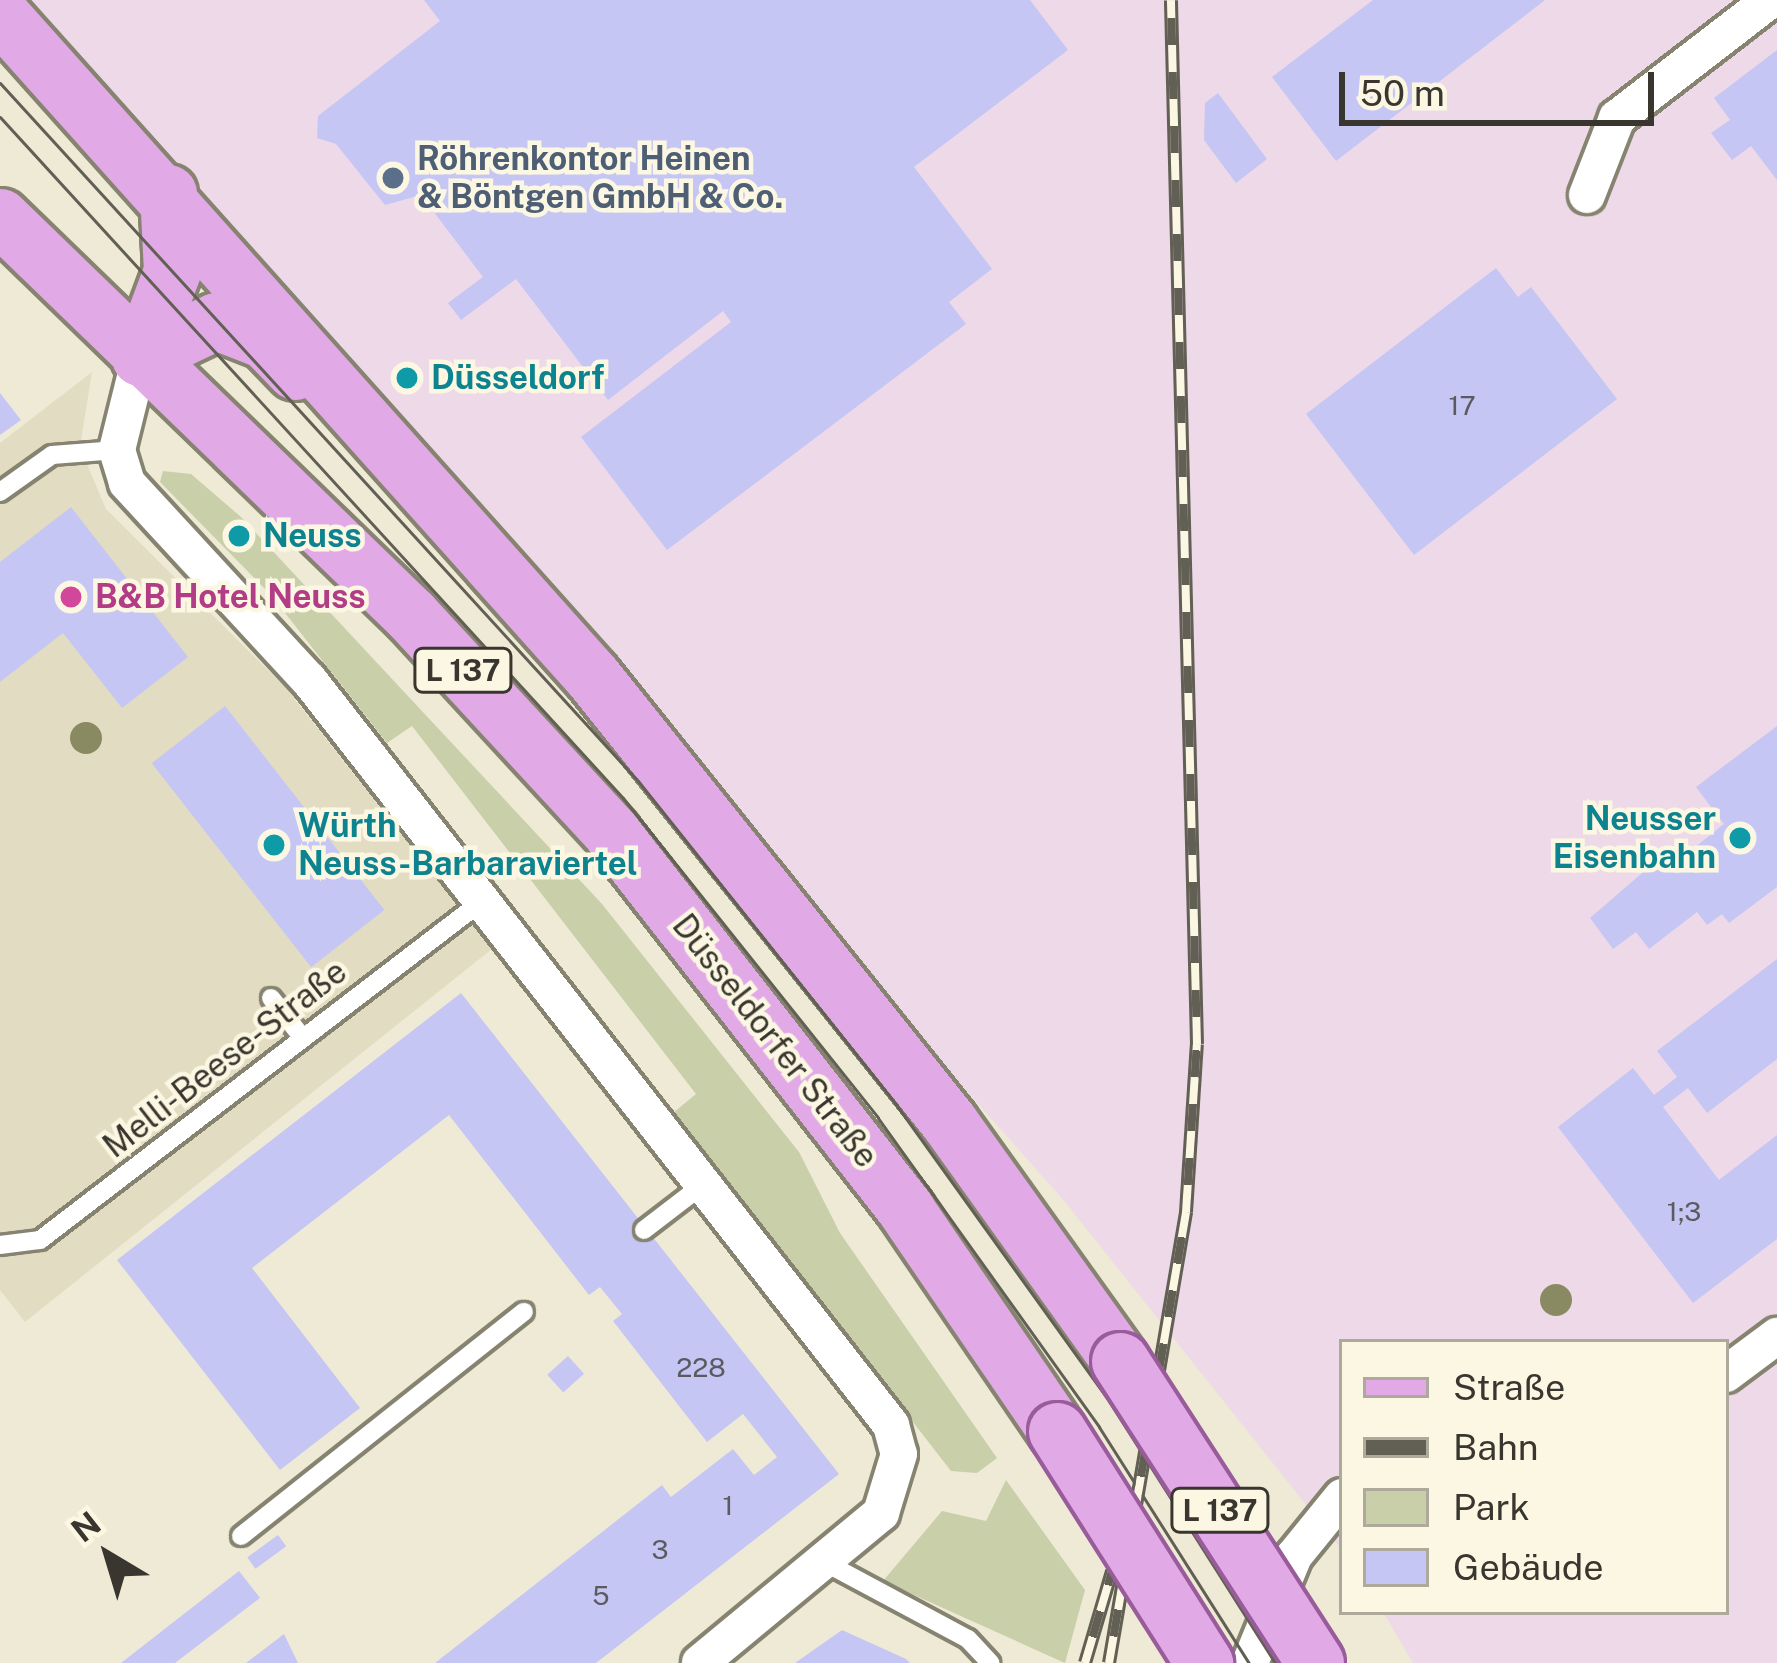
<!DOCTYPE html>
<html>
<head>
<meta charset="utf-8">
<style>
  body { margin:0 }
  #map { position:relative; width:1777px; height:1663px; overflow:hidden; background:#eeead6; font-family:"Public Sans",sans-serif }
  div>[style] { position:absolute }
  .built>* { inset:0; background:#e2ddc2 }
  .industrial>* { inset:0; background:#edd9e8 }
  .green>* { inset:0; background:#c9cfa9 }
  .building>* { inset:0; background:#c5c6f4; transform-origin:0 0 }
  .roads { filter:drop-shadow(3px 0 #868370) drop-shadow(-3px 0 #868370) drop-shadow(0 3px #868370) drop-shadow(0 -3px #868370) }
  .lane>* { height:18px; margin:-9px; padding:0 9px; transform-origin:9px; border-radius:9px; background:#fff }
  .street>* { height:36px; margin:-18px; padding:0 18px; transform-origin:18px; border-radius:18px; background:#fff }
  .primary>* { height:57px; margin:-28.5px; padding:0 28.5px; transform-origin:28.5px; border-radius:28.5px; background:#e1a9e5 }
  .tram>* { height:3px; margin:-1.5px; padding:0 1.5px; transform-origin:1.5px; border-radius:1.5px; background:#625f54 }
  .rail>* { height:14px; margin-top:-7px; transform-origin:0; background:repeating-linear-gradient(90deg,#fbf7e3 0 27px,#625f54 0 54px); box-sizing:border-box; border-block:3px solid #625f54 }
  .bridges { filter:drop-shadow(3px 0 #995c9a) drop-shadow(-3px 0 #995c9a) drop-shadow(0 3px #995c9a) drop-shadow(0 -3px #995c9a) }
  .primary-bridge>* { height:57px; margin:-28.5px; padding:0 28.5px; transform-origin:28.5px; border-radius:28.5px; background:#e1a9e5 }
  .trees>* { width:32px; height:32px; margin:-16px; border-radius:50%; background:#8a8a62 }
  .dots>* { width:33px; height:33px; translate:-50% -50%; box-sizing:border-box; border:6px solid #fbf7e3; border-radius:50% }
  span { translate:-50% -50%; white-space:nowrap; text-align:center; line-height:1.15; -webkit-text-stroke:9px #fbf7e3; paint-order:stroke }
  .number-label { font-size:27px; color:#5b5a60 }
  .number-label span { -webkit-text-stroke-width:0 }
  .shield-label span { padding:3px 9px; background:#fbf7e3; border:3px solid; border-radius:9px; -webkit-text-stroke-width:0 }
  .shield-label { font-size:30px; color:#38362e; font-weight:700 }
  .service-label { font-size:33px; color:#4e5e75; font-weight:700 }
  .left { translate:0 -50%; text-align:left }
  .culture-label { font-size:33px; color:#0d838f; font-weight:700 }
  .right { translate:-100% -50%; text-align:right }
  .hotel-label { font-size:33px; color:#b23c85; font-weight:700 }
  .street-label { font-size:33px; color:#38362e }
  .legend { position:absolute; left:1339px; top:1339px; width:390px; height:276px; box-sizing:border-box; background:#fbf7e3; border:3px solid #adaa9b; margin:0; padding:15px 21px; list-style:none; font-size:36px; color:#38362e }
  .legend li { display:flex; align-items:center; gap:24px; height:60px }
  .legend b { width:60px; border:3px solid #adaa9b }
  .north { position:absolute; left:48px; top:1495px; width:120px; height:120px; -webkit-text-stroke:9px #fbf7e3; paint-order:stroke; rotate:322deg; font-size:33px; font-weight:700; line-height:48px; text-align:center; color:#38362e }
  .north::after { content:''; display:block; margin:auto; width:42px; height:54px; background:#38362e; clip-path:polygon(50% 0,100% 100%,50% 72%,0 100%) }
  .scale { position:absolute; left:1339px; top:72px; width:315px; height:54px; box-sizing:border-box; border:6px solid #38362e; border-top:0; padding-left:15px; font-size:36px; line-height:42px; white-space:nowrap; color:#38362e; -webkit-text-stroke:9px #fbf7e3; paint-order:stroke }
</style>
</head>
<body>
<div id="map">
  <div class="built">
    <i style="clip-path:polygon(92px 372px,80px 447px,106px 509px,285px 687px,492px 949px,25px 1322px,0 1290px,0 443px)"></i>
  </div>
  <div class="industrial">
    <i style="clip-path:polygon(3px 0,1777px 0,1777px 1663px,1413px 1663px,1383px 1612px,1726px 1612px,1726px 1342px,1342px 1342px,1342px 1550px,1065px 1202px)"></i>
  </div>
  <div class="green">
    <i style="clip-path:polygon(163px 471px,191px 474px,241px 517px,602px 904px,799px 1152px,840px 1233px,997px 1458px,977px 1473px,951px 1471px,673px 1113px,696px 1094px,412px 726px,387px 743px,271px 595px,160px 482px)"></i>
    <i style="clip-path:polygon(1006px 1480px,1085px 1590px,1065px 1663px,883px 1581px,942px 1511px,986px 1521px)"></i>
  </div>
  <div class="building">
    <i style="clip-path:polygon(424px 0,1030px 0,1068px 50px,914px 167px,992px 269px,949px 302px,966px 324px,667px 550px,581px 437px,731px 322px,723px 311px,608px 400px,516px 279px,461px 320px,448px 303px,483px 277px,421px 195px,385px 205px,336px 144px,317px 138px,318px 116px,440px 21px)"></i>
    <i style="clip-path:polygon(1373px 0,1545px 0,1336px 161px,1272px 77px)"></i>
    <i style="clip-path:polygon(1777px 50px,1777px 180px,1751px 146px,1732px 160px,1711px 133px,1730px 120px,1714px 98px)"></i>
    <i style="clip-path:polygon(1218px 93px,1267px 159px,1236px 183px,1204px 140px,1205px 103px)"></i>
    <i style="clip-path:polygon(1496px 268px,1518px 297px,1531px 287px,1617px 399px,1414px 555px,1306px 414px)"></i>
    <i style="clip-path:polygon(0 393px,21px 420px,0 435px)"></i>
    <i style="clip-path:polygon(71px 507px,188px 657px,122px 708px,63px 633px,0 682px,0 562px)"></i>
    <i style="left:225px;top:706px;width:259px;height:93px;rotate:52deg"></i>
    <i style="clip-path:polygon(1777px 726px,1777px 887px,1729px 923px,1722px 914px,1707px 925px,1697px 912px,1649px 949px,1636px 932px,1613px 949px,1590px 918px,1670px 849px,1679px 860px,1724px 824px,1696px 787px)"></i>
    <i style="clip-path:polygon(1777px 959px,1777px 1059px,1707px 1113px,1688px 1088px,1663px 1107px,1719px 1180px,1777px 1135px,1777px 1239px,1693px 1303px,1558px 1127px,1633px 1068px,1654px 1095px,1677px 1077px,1657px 1051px)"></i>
    <i style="clip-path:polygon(461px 993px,839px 1474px,596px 1663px,435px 1663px,662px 1485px,671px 1497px,733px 1449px,754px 1475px,777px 1457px,743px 1414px,707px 1442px,613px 1321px,622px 1314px,600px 1287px,589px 1295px,449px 1115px,252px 1268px,360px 1408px,280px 1470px,117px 1260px)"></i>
    <i style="left:568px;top:1356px;width:24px;height:28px;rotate:48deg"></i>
    <i style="left:278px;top:1535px;width:14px;height:38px;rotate:54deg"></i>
    <i style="clip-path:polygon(239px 1571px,260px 1598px,175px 1663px,121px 1663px)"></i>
    <i style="clip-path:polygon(842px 1630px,906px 1659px,910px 1663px,795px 1663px)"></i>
    <i style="clip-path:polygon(284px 1634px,298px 1663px,246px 1663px)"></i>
  </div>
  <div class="roads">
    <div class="lane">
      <i style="left:0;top:492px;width:64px;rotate:-35.4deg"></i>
      <i style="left:52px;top:455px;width:65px;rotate:-4.4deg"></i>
      <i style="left:271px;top:998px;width:50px;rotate:51.5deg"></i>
      <i style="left:644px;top:1230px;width:77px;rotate:-37.6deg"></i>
      <i style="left:0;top:1245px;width:40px;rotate:-7.1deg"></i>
      <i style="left:40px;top:1240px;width:556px;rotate:-37.47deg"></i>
      <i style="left:241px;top:1536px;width:361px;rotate:-38.4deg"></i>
      <i style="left:828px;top:1564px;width:159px;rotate:28.2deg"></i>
      <i style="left:968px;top:1639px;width:33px;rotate:47deg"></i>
    </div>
    <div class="street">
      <i style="left:1587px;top:195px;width:83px;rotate:-68.7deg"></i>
      <i style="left:1617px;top:118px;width:193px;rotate:-37.6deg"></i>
      <i style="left:140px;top:357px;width:96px;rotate:103.9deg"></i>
      <i style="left:117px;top:450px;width:34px;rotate:73deg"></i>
      <i style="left:127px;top:483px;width:268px;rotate:47.3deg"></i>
      <i style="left:309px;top:680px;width:945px;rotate:52deg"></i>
      <i style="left:891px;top:1425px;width:30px;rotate:75deg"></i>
      <i style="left:899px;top:1454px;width:62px;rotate:107deg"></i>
      <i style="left:881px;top:1513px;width:235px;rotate:140.4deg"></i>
      <i style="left:1726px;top:1374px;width:64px;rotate:-36.7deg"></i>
      <i style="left:1250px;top:1663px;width:116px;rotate:-67.6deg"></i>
      <i style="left:1294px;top:1556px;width:76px;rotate:-50.9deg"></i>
    </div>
    <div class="primary">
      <i style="left:0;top:14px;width:888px;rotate:48.2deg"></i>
      <i style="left:592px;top:676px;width:571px;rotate:51.32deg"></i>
      <i style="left:949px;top:1122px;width:294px;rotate:54.4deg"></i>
      <i style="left:0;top:217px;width:572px;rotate:44.08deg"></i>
      <i style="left:411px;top:615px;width:295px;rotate:47.3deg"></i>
      <i style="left:611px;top:832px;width:479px;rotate:52deg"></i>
      <i style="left:906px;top:1210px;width:268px;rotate:55.7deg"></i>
      <i style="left:140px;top:357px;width:84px;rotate:-25.3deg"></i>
      <i style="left:216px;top:321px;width:53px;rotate:21.2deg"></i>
      <i style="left:265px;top:340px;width:43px;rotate:45.9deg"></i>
      <i style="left:140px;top:357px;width:92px;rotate:-69.6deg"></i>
      <i style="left:172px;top:271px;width:78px;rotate:-92.9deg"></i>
    </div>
  </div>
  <div class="tram">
    <i style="left:0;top:83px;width:946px;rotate:47.57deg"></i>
    <i style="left:638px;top:781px;width:412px;rotate:51.4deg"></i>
    <i style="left:895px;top:1103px;width:363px;rotate:54.3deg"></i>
    <i style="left:1107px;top:1398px;width:314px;rotate:57.6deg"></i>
    <i style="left:0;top:117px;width:923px;rotate:47.55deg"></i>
    <i style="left:623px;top:798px;width:409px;rotate:51.4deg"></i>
    <i style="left:878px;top:1118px;width:380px;rotate:54.4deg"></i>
    <i style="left:1099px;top:1427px;width:280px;rotate:57.6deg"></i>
  </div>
  <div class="rail">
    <i style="left:1085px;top:1663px;width:96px;rotate:-73.6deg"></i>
    <i style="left:1109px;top:1663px;width:458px;rotate:-80.3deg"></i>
    <i style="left:1186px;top:1212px;width:168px;rotate:-86.3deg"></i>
    <i style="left:1197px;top:1044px;width:1044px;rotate:-91.43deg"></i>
  </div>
  <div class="bridges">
    <div class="primary-bridge">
      <i style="left:1120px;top:1361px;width:359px;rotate:57.1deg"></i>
      <i style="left:1057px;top:1431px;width:275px;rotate:57.6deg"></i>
    </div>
  </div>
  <div class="trees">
    <i style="left:86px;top:738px"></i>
    <i style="left:1556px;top:1300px"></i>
  </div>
  <div class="dots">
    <i style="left:393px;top:178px;background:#5c6f8a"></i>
    <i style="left:407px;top:378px;background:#0f9aa8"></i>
    <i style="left:239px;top:536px;background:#0f9aa8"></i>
    <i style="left:71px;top:597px;background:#d1479c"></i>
    <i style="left:1740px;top:838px;background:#0f9aa8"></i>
    <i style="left:274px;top:845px;background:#0f9aa8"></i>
  </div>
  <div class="number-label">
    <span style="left:1462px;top:406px">17</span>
    <span style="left:1684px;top:1212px">1;3</span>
    <span style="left:701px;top:1368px">228</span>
    <span style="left:728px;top:1506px">1</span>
    <span style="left:660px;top:1550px">3</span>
    <span style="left:601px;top:1596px">5</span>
  </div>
  <div class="shield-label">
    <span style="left:463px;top:670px">L 137</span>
    <span style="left:1220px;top:1510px">L 137</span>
  </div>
  <div class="service-label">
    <span class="left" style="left:417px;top:178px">Röhrenkontor Heinen<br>&amp; Böntgen GmbH &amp; Co.</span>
  </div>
  <div class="culture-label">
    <span class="left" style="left:431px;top:378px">Düsseldorf</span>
    <span class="left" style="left:263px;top:536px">Neuss</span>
    <span class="right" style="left:1716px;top:838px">Neusser<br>Eisenbahn</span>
    <span class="left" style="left:298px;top:845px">Würth<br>Neuss-Barbaraviertel</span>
  </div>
  <div class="hotel-label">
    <span class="left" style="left:95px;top:597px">B&amp;B Hotel Neuss</span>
  </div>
  <div class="street-label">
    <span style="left:775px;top:1041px;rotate:52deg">Düsseldorfer Straße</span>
    <span style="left:225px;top:1059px;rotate:-38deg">Melli-Beese-Straße</span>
  </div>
  <ul class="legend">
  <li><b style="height:15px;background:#e1a9e5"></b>Straße</li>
  <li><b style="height:15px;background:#625f54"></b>Bahn</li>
  <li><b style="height:33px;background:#c9cfa9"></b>Park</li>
  <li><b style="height:33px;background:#c5c6f4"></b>Gebäude</li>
  </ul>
  <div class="north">N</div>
  <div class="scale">50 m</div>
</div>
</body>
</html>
